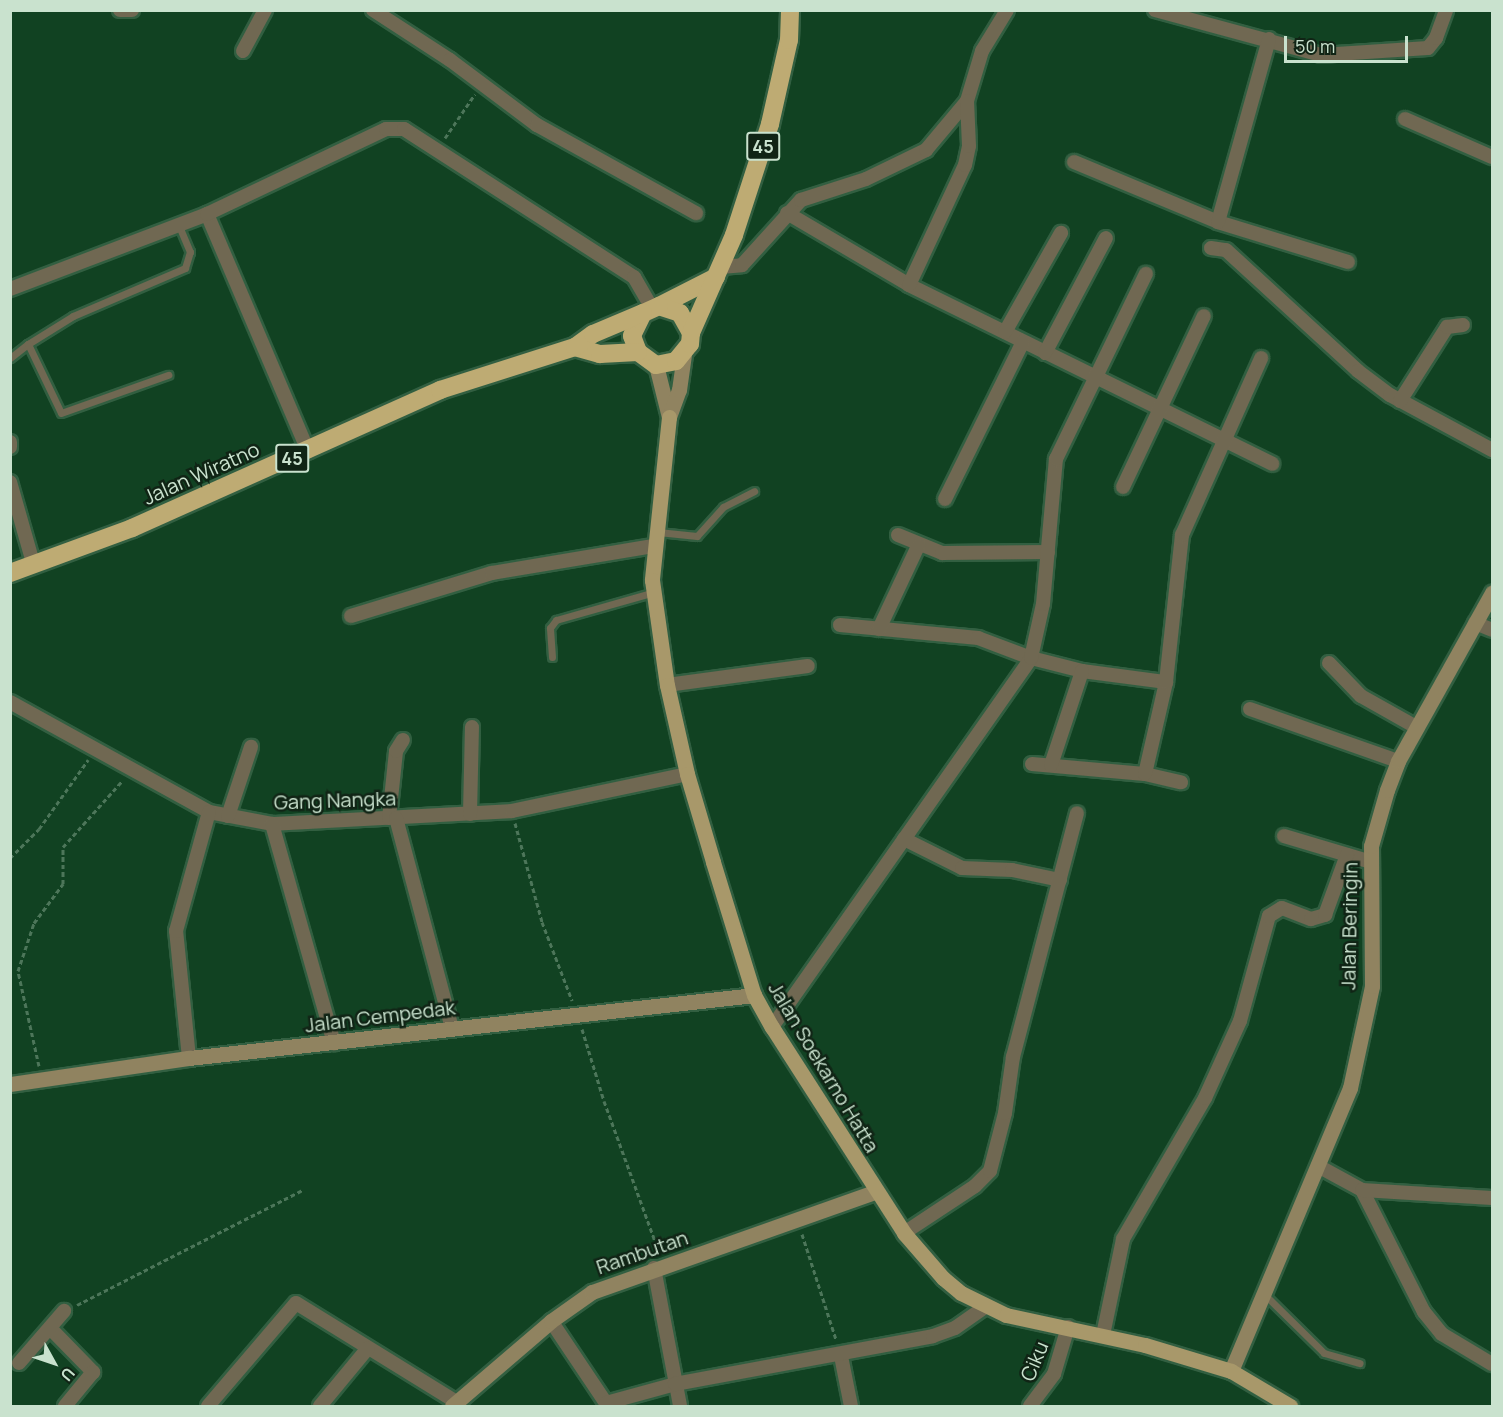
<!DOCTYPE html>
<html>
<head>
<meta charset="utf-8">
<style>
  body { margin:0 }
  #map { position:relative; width:1503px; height:1417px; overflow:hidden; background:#114222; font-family:Manrope,sans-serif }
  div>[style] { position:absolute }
  .path>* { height:3px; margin-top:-1.5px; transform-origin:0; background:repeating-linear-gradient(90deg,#4d765a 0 4.5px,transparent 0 7.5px) }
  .roads { filter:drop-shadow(2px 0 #325f41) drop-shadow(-2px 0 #325f41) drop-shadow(0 2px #325f41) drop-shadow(0 -2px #325f41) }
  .lane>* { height:7px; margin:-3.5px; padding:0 3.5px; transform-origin:3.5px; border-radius:3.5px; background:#706852 }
  .street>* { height:14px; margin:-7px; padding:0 7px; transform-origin:7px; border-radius:7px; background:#706852 }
  .secondary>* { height:15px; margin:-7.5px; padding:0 7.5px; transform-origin:7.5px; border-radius:7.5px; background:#908360 }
  .primary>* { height:15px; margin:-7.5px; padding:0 7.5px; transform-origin:7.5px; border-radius:7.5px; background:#a8986a }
  .highway>* { height:18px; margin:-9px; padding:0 9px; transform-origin:9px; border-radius:9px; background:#beab73 }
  span { translate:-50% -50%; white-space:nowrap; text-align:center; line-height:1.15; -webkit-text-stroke:5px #102415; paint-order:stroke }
  .shield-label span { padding:2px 4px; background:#102415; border:2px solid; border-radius:4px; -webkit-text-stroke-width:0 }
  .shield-label { font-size:18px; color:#c9e2ce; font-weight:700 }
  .street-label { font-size:20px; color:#c9e2ce }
  .frame { position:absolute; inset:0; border:12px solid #c9e2ce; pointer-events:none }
  .north { position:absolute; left:24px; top:1333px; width:60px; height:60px; -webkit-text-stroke:4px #102415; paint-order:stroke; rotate:130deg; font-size:16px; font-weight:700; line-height:24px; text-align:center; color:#c9e2ce }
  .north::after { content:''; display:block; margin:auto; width:21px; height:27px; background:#c9e2ce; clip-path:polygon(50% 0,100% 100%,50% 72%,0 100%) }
  .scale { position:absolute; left:1284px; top:36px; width:124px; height:27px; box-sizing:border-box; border:3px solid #c9e2ce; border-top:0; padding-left:8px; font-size:18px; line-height:21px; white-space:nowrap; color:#c9e2ce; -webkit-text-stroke:4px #102415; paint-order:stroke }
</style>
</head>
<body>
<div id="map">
  <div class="path">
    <i style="left:445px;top:138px;width:53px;rotate:-55.7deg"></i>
    <i style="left:515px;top:823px;width:103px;rotate:74.7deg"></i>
    <i style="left:542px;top:922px;width:84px;rotate:69deg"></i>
    <i style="left:10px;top:858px;width:41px;rotate:-45deg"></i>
    <i style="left:39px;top:829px;width:85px;rotate:-54.6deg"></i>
    <i style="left:582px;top:1029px;width:75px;rotate:73deg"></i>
    <i style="left:604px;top:1101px;width:161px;rotate:70deg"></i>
    <i style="left:39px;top:1066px;width:97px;rotate:-102.5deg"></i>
    <i style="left:18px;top:971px;width:51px;rotate:-71.6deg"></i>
    <i style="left:34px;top:923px;width:49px;rotate:-53.4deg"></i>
    <i style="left:63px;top:884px;width:37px;rotate:-90deg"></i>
    <i style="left:63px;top:847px;width:89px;rotate:-48.2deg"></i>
    <i style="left:802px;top:1234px;width:110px;rotate:72.1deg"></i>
    <i style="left:77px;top:1305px;width:254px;rotate:-27deg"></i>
  </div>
  <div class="roads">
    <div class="lane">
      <i style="left:28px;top:344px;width:53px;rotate:-31.9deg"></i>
      <i style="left:73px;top:316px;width:122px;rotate:-23.2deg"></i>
      <i style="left:185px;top:268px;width:17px;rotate:-73deg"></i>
      <i style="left:190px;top:252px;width:28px;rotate:-113deg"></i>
      <i style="left:10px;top:358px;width:23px;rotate:-38deg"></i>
      <i style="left:28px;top:344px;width:76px;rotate:64.4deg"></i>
      <i style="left:61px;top:413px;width:114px;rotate:-19.6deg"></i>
      <i style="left:658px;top:532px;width:39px;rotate:6deg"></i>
      <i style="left:697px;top:536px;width:39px;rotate:-48deg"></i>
      <i style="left:723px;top:507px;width:35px;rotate:-27deg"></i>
      <i style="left:552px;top:657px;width:29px;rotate:-94deg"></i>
      <i style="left:550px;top:628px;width:10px;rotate:-53deg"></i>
      <i style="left:556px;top:620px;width:102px;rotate:-15.9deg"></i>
      <i style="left:1264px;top:1294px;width:84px;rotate:44.5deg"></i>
      <i style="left:1324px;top:1353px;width:37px;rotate:16deg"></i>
    </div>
    <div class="street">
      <i style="left:120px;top:10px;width:12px"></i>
      <i style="left:373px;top:10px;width:92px;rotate:33deg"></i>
      <i style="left:450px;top:60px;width:109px;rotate:36.8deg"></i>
      <i style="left:537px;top:125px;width:182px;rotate:29deg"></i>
      <i style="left:1155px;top:10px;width:172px;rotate:15.2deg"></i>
      <i style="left:1321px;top:55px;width:107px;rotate:-3.7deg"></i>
      <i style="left:1428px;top:48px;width:13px;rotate:-51deg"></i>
      <i style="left:1436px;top:38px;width:30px;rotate:-70deg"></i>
      <i style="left:243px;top:51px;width:47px;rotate:-61.8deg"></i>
      <i style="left:1405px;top:119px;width:95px;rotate:23.6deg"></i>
      <i style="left:1074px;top:162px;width:156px;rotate:22.6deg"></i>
      <i style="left:1218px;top:222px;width:136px;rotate:17.1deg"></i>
      <i style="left:787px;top:213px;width:142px;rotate:30.5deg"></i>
      <i style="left:909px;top:285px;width:405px;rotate:26.2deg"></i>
      <i style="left:207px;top:214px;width:258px;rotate:66.9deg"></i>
      <i style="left:1218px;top:222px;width:190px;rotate:-74.4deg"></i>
      <i style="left:1211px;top:248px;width:15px;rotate:8deg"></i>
      <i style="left:1226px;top:250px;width:179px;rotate:42.5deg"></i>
      <i style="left:1358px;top:371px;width:40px;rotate:37deg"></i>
      <i style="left:1390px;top:395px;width:116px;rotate:28.3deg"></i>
      <i style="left:721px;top:267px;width:21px;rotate:-5deg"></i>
      <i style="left:742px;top:265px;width:88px;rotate:-47.8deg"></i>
      <i style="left:801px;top:200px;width:68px;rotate:-17.9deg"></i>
      <i style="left:866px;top:179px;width:67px;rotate:-25.8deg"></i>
      <i style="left:926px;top:150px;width:64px;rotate:-50.1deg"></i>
      <i style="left:967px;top:101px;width:52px;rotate:-73.3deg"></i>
      <i style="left:982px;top:51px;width:48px;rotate:-58.6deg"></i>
      <i style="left:909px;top:285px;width:132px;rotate:-65deg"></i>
      <i style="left:965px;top:165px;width:19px;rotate:-78deg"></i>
      <i style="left:969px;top:146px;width:45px;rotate:-92.5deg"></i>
      <i style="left:10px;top:289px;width:211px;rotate:-20.8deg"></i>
      <i style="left:207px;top:214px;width:198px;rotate:-25.4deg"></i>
      <i style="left:386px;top:129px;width:18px"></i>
      <i style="left:404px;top:129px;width:274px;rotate:32.8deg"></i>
      <i style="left:634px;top:277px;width:36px;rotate:60deg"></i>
      <i style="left:1005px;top:332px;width:114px;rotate:-60.5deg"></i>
      <i style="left:1045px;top:353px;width:130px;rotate:-62.1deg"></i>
      <i style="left:1400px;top:401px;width:88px;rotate:-57.6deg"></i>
      <i style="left:1447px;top:327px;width:16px;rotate:-7deg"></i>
      <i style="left:10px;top:442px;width:5px;rotate:90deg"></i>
      <i style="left:10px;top:482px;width:87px;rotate:74.1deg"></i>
      <i style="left:1123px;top:487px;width:189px;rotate:-64.7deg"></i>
      <i style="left:945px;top:499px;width:175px;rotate:-63.6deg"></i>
      <i style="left:898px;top:535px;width:48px;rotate:22.2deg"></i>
      <i style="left:942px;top:553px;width:106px;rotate:-0.5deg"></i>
      <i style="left:351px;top:616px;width:147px;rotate:-17deg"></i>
      <i style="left:492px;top:573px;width:164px;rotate:-9.5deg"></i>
      <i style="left:1475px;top:623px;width:18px;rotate:22deg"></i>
      <i style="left:840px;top:625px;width:139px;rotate:5.4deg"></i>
      <i style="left:978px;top:638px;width:57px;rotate:20.7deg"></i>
      <i style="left:1031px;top:658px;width:53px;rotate:14.3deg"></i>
      <i style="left:1082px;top:671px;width:85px;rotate:7.5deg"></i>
      <i style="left:879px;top:629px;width:92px;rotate:-64.8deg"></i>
      <i style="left:1329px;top:663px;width:46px;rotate:45.9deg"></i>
      <i style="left:1361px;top:696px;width:63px;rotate:29.4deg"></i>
      <i style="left:667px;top:685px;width:142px;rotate:-7.7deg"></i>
      <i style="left:10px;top:702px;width:227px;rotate:28.9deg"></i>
      <i style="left:209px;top:812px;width:64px;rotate:10.8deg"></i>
      <i style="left:272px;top:824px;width:240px;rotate:-3.1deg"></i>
      <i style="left:512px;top:811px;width:179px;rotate:-11.9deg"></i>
      <i style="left:1250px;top:709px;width:157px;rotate:19.4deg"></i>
      <i style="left:1032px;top:764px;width:113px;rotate:5.1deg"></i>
      <i style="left:1145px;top:774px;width:37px;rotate:13deg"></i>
      <i style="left:1051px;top:765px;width:99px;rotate:-71.7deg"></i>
      <i style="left:1145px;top:774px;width:94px;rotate:-77.1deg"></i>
      <i style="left:1166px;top:682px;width:148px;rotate:-83.8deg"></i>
      <i style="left:1182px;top:535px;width:194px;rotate:-65.9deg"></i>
      <i style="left:470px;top:814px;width:87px;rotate:-88.7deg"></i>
      <i style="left:228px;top:816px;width:73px;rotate:-71.6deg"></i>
      <i style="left:389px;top:818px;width:67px;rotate:-84deg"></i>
      <i style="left:396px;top:751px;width:13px;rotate:-58deg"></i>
      <i style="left:396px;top:818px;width:217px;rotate:75.1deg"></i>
      <i style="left:272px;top:824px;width:228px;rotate:74.2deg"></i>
      <i style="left:1284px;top:836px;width:91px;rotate:16.6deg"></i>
      <i style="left:904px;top:839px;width:65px;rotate:26.6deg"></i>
      <i style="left:962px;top:868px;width:50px;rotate:2.3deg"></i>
      <i style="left:1012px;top:870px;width:49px;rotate:11.8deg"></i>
      <i style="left:772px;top:1027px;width:451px;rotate:-54.9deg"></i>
      <i style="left:1031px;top:658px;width:55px;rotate:-77.5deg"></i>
      <i style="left:1043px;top:604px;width:146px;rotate:-84.9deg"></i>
      <i style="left:1056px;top:459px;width:206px;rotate:-64.1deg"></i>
      <i style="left:189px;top:1058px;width:128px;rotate:-95.8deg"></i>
      <i style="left:176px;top:931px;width:123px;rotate:-74.5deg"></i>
      <i style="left:1318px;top:1166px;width:50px;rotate:28.6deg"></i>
      <i style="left:1362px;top:1190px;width:137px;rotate:63.1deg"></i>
      <i style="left:1424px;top:1312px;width:28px;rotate:51deg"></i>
      <i style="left:1442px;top:1334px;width:58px;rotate:31deg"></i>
      <i style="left:1362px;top:1190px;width:130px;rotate:3.5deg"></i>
      <i style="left:904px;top:1233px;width:85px;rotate:-33.5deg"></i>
      <i style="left:975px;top:1186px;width:21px;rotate:-45deg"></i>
      <i style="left:990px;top:1171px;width:60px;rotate:-75.5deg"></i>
      <i style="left:1005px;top:1113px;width:57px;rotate:-81.9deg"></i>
      <i style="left:1013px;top:1057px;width:252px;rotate:-75.3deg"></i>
      <i style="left:654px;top:1268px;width:140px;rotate:79.3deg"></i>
      <i style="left:551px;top:1321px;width:102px;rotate:56.2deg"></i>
      <i style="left:50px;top:1328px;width:62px;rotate:45.7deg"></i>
      <i style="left:93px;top:1372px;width:44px;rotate:129.5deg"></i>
      <i style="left:1103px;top:1335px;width:98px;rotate:-78.2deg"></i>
      <i style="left:1123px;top:1239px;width:163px;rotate:-59.8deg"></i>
      <i style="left:1205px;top:1098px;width:85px;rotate:-65.6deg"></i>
      <i style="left:1240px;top:1021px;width:109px;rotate:-74.6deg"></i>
      <i style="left:1269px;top:916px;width:15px;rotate:-32deg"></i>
      <i style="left:1282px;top:908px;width:31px;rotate:21deg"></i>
      <i style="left:1311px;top:919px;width:15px;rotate:-16deg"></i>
      <i style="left:1325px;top:915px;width:64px;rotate:-69.9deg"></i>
      <i style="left:841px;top:1356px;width:51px;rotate:78.7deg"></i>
      <i style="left:19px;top:1363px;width:69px;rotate:-49.1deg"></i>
      <i style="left:606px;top:1403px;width:72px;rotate:-15.4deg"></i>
      <i style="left:675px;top:1384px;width:262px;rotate:-10.5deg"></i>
      <i style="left:933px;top:1336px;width:23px;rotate:-20deg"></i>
      <i style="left:955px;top:1328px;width:37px;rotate:-35deg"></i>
      <i style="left:208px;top:1406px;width:135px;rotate:-49.5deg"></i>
      <i style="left:296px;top:1303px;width:188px;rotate:31.7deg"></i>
      <i style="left:320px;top:1406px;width:75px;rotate:-50.4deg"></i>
      <i style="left:1030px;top:1406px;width:40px;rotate:-53deg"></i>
      <i style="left:1054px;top:1374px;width:49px;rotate:-73.4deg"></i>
    </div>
    <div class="secondary">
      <i style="left:656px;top:365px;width:54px;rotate:76deg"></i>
      <i style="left:669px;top:417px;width:29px;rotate:-70deg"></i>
      <i style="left:679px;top:390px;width:35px;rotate:-82deg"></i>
      <i style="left:10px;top:1084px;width:181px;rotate:-8.3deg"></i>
      <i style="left:189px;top:1058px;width:569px;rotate:-6.36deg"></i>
      <i style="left:1231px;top:1371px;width:307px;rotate:-67.2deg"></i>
      <i style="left:1350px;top:1088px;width:104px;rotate:-77.8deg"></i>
      <i style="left:1372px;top:986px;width:140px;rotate:-90.4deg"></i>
      <i style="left:1371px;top:846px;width:58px;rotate:-74.1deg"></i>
      <i style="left:1387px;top:790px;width:31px;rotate:-69deg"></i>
      <i style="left:1398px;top:761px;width:193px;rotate:-60.8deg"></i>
      <i style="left:452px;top:1406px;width:130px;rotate:-40.6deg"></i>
      <i style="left:551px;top:1321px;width:50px;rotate:-35.3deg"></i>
      <i style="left:592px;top:1292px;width:300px;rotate:-19.5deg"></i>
    </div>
    <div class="primary">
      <i style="left:669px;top:417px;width:164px;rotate:96deg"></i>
      <i style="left:652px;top:580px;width:106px;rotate:81.9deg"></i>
      <i style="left:667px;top:685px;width:91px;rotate:77.3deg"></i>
      <i style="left:687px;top:774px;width:92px;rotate:73.5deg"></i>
      <i style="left:713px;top:862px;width:139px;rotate:72.9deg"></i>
      <i style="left:754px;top:995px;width:37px;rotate:61deg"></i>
      <i style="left:772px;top:1027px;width:245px;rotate:57.3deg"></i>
      <i style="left:904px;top:1233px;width:60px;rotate:49.1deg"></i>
      <i style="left:943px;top:1278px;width:23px;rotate:40deg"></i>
      <i style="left:961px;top:1293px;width:50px;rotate:26.1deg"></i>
      <i style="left:1006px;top:1315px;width:142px;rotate:12.2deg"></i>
      <i style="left:1145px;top:1345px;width:90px;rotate:16.8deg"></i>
      <i style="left:1231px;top:1371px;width:69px;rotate:30.7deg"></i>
    </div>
    <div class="highway">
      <i style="left:659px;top:306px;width:64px;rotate:-27deg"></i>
      <i style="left:691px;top:333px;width:23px;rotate:-119deg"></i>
      <i style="left:680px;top:313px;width:22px;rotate:-162deg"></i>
      <i style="left:659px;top:306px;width:17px;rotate:156deg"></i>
      <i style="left:643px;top:313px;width:25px;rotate:116deg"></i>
      <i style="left:632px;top:336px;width:17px;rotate:69deg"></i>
      <i style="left:638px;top:352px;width:22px;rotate:36deg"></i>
      <i style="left:656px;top:365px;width:20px;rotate:-11deg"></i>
      <i style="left:676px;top:361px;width:22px;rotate:-51deg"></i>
      <i style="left:690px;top:344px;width:11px;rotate:-85deg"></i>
      <i style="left:691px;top:333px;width:107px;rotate:-66.3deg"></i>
      <i style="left:734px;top:235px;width:117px;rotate:-72deg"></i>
      <i style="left:770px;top:124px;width:86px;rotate:-77.3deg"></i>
      <i style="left:789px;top:40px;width:30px;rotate:-88deg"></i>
      <i style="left:575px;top:347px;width:26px;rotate:16deg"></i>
      <i style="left:600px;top:354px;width:38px;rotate:-3deg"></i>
      <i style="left:10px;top:573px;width:130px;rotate:-20.2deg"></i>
      <i style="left:132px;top:528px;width:338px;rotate:-24.1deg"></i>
      <i style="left:440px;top:390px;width:142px;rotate:-17.7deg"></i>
      <i style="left:575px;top:347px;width:22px;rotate:-36deg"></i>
      <i style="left:593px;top:334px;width:54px;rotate:-22.8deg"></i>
    </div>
  </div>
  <div class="shield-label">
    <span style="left:763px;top:146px">45</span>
    <span style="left:292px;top:458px">45</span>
  </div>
  <div class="street-label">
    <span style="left:201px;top:473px;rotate:-24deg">Jalan Wiratno</span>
    <span style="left:335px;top:800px;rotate:-2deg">Gang Nangka</span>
    <span style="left:1349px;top:926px;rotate:-89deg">Jalan Beringin</span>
    <span style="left:380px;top:1016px;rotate:-7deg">Jalan Cempedak</span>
    <span style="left:824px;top:1067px;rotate:59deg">Jalan Soekarno Hatta</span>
    <span style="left:642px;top:1252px;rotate:-19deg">Rambutan</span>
    <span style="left:1034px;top:1361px;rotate:-67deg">Ciku</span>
  </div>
  <div class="frame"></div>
  <div class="north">U</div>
  <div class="scale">50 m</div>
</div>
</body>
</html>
